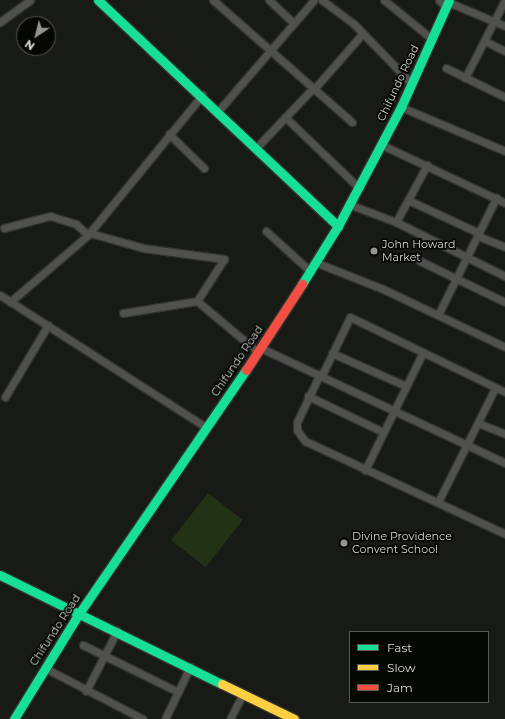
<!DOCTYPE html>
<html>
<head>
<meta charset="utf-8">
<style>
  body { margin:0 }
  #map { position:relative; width:505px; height:719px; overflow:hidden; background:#171a15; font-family:Montserrat,sans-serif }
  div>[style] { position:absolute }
  .green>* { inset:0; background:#223214; transform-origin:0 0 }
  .roads { filter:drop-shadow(1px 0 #313430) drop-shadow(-1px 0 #313430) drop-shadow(0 1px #313430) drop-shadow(0 -1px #313430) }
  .street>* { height:7px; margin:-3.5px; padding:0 3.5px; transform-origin:3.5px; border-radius:3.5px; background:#50514e }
  .fast>* { height:9px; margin:-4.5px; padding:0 4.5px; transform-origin:4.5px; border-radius:4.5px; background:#16e098 }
  .slow>* { height:9px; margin:-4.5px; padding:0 4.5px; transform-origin:4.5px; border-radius:4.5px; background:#ffcf43 }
  .jam>* { height:9px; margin:-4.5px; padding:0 4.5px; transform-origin:4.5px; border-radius:4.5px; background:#f24e42 }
  .dots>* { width:11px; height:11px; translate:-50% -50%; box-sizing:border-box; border:2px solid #050703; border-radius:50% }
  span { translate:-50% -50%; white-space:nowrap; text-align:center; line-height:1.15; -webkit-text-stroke:3.5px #050703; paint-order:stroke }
  .street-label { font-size:11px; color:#d4d9d1 }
  .poi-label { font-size:11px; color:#d4d9d1 }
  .left { translate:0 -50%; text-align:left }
  .legend { position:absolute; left:349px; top:631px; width:140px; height:72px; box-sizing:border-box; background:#050703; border:1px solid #585b55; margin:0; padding:5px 7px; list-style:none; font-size:12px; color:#d4d9d1 }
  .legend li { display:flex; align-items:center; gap:8px; height:20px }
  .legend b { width:20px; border:1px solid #585b55 }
  .north { position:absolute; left:16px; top:16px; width:40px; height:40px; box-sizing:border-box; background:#050703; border:1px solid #585b55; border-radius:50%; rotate:215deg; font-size:11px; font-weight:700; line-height:16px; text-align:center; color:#d4d9d1 }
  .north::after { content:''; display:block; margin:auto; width:14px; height:18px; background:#92968f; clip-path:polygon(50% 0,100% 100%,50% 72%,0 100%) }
</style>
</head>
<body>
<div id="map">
  <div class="green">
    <i style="left:208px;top:493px;width:44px;height:60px;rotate:38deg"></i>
  </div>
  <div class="roads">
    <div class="street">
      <i style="left:213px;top:0;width:185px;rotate:41.3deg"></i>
      <i style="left:269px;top:0;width:34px;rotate:43deg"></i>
      <i style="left:322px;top:0;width:40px;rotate:37deg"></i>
      <i style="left:354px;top:24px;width:83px;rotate:46deg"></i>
      <i style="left:384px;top:0;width:62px;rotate:39.1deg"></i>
      <i style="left:439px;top:0;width:10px;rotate:45deg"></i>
      <i style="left:448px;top:2px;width:62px;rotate:22.8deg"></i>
      <i style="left:0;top:22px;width:37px;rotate:-36deg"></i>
      <i style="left:485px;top:41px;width:22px;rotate:27deg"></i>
      <i style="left:446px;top:68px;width:66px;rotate:26.2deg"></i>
      <i style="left:465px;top:78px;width:88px;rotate:-62.9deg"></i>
      <i style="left:314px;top:89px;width:74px;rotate:-48.8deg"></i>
      <i style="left:401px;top:107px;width:113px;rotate:22.9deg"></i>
      <i style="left:219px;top:110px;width:145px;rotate:-49.2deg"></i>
      <i style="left:285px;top:117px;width:103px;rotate:43.8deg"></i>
      <i style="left:169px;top:134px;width:49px;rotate:44.2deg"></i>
      <i style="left:382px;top:145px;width:136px;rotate:25.2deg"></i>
      <i style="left:257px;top:147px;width:81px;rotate:-46.5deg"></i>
      <i style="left:408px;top:200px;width:78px;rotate:24.9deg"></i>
      <i style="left:351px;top:205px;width:48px;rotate:20.7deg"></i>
      <i style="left:396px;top:222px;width:122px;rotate:26.4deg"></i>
      <i style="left:396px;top:222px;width:65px;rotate:-61.5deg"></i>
      <i style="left:4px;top:228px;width:48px;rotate:-14.6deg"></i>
      <i style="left:50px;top:216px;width:27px;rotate:17deg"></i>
      <i style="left:76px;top:224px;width:16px;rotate:43deg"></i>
      <i style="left:266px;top:231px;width:59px;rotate:42.3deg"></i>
      <i style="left:90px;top:233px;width:55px;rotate:15.8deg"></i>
      <i style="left:143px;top:248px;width:82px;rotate:7.7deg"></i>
      <i style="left:224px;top:259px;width:50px;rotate:122.7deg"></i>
      <i style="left:478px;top:236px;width:29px;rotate:22deg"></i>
      <i style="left:420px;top:261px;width:94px;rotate:25.8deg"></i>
      <i style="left:315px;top:262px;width:73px;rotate:21.7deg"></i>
      <i style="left:383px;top:289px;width:135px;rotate:25.4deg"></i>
      <i style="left:0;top:295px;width:245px;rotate:32.7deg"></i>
      <i style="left:10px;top:302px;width:103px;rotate:-40.7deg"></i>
      <i style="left:88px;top:235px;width:181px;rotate:-50.8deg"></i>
      <i style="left:123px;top:313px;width:75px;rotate:-9.2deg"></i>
      <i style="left:197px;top:301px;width:80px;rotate:39.9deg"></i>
      <i style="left:438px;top:315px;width:131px;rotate:-63.6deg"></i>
      <i style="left:261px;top:348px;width:270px;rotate:25.2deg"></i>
      <i style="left:332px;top:353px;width:81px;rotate:24deg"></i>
      <i style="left:320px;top:374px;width:53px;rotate:115.6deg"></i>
      <i style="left:297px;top:422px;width:8px;rotate:90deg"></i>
      <i style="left:297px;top:430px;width:14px;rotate:54deg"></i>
      <i style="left:305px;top:441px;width:221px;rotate:24.9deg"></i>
      <i style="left:322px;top:375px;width:64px;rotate:-64.2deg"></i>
      <i style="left:350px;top:317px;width:172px;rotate:25.8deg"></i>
      <i style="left:308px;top:396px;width:83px;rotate:25.6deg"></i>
      <i style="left:5px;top:397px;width:84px;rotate:-59.2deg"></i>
      <i style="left:478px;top:423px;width:29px;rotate:22deg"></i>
      <i style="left:365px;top:470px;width:131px;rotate:-63.8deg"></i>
      <i style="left:438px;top:502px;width:127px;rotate:-63.4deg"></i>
      <i style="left:83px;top:645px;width:106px;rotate:26.3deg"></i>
      <i style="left:45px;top:668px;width:110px;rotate:27.5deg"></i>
      <i style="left:86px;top:691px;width:68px;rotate:-62.7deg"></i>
      <i style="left:165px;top:719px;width:58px;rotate:-64.3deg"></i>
      <i style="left:230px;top:719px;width:29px;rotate:-63deg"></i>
    </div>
    <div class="fast">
      <i style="left:98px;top:0;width:330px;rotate:43.3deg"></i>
      <i style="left:302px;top:284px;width:68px;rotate:-58.2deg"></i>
      <i style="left:338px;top:226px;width:135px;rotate:-62.1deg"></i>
      <i style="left:401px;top:107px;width:117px;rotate:-65.8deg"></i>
      <i style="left:0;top:575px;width:247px;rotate:26.2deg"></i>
      <i style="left:14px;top:719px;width:122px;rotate:-58.4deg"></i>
      <i style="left:78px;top:615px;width:297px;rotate:-55.6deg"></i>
    </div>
    <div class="slow">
      <i style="left:222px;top:684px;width:80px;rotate:25.9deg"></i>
    </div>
    <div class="jam">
      <i style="left:246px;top:370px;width:103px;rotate:-56.9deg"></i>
    </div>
  </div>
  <div class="dots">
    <i style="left:374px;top:251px;background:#92968f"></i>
    <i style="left:344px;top:543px;background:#92968f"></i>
  </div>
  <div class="street-label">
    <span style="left:398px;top:83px;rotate:-65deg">Chifundo Road</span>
    <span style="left:237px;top:361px;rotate:-56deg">Chifundo Road</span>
    <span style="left:55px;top:630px;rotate:-57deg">Chifundo Road</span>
  </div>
  <div class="poi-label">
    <span class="left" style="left:382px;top:251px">John Howard<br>Market</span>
    <span class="left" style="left:352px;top:543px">Divine Providence<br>Convent School</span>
  </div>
  <ul class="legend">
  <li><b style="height:5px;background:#16e098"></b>Fast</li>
  <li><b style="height:5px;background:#ffcf43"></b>Slow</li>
  <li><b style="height:5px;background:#f24e42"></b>Jam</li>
  </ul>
  <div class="north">N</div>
</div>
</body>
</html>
